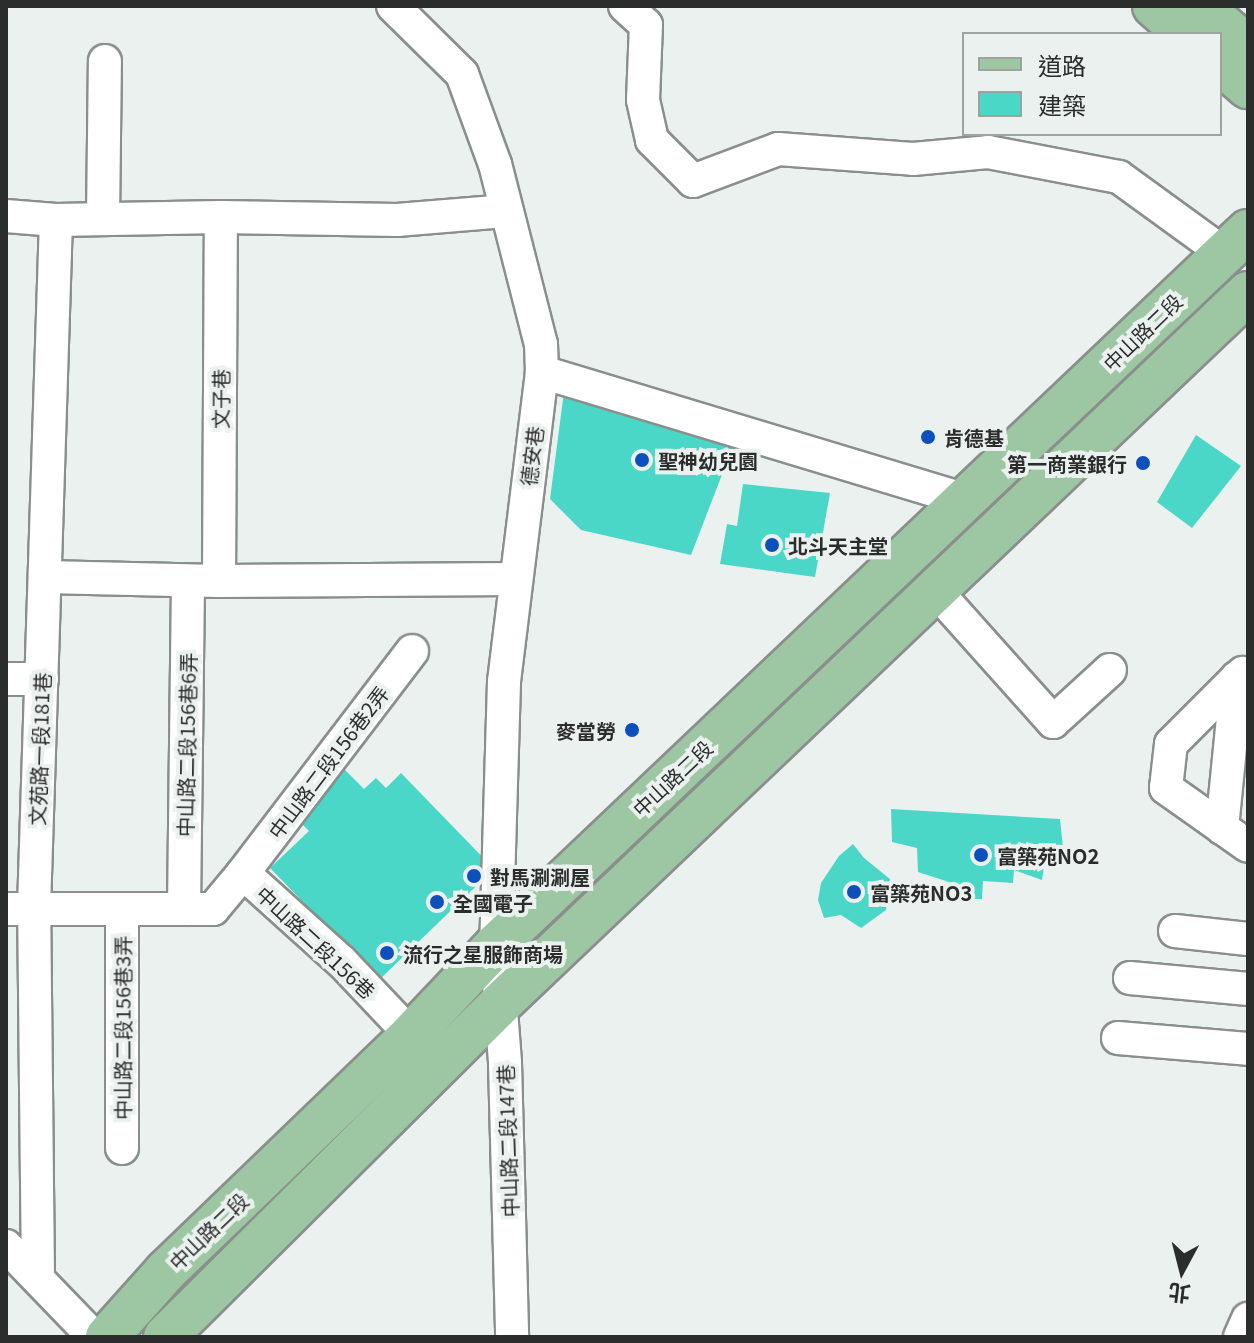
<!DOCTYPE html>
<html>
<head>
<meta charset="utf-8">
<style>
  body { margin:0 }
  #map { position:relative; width:1254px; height:1343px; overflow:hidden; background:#ebf1ee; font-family:Georgia,"Noto Sans TC",serif }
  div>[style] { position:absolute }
  .building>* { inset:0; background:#4ad7c8 }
  .roads { filter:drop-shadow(2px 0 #8a8f8d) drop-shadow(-2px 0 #8a8f8d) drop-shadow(0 2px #8a8f8d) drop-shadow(0 -2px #8a8f8d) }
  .minor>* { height:32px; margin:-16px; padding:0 16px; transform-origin:16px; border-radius:16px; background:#fff }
  .major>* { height:42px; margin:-21px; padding:0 21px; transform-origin:21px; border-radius:21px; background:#9dc7a3 }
  .dots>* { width:22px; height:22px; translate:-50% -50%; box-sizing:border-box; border:4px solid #ebf1ee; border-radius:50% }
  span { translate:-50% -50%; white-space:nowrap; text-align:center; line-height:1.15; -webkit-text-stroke:8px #ebf1ee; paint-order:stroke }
  .street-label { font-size:20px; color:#2b2d2c }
  .poi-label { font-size:20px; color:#2b2d2c; font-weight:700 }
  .left { translate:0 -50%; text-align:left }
  .right { translate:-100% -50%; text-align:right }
  .frame { position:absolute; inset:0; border:8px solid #2b2d2c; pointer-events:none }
  .legend { position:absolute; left:962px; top:32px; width:260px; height:104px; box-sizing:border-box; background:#ebf1ee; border:2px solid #9ea3a0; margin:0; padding:10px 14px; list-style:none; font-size:24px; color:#2b2d2c }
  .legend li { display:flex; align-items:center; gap:16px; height:40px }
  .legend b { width:40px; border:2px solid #9ea3a0 }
  .north { position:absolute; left:1142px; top:1231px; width:80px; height:80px; -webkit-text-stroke:6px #ebf1ee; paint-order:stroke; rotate:187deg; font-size:22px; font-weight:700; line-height:32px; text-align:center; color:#2b2d2c }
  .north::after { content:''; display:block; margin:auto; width:28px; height:36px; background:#2b2d2c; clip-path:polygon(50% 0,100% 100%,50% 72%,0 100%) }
</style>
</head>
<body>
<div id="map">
  <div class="building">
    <i style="clip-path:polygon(565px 384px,735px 441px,691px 555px,581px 530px,550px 499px)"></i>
    <i style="clip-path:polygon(1196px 435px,1241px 466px,1192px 528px,1157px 502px)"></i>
    <i style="clip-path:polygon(743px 484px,830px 493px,815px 577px,720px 564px,727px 524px,737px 526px)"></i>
    <i style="clip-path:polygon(345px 770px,364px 789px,376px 778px,386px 788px,401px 773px,494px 869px,379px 980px,270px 868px,309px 831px,295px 817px)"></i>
    <i style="clip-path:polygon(891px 809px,1060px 819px,1064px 857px,1046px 853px,1042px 880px,1014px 870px,1013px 883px,983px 881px,982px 899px,944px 899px,949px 882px,918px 872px,917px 848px,892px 842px)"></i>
    <i style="clip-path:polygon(853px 844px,864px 858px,890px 879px,886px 910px,861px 928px,841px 915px,824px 918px,818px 900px,821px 883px,839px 856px)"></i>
  </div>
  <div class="roads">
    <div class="minor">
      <i style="left:393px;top:6px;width:97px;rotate:44.6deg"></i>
      <i style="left:462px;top:74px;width:96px;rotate:69.9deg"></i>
      <i style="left:495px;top:164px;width:186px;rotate:75.7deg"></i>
      <i style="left:541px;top:344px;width:28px;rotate:88deg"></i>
      <i style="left:542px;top:372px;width:312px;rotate:97deg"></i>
      <i style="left:504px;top:682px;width:263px;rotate:91.7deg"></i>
      <i style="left:496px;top:945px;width:118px;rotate:85.6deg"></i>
      <i style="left:505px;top:1063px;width:274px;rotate:88.5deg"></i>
      <i style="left:625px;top:6px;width:28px;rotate:42deg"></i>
      <i style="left:646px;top:25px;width:75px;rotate:92.3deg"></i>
      <i style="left:643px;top:100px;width:41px;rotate:77.3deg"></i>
      <i style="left:652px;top:140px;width:58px;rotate:45deg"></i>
      <i style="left:693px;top:181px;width:91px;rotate:-20.6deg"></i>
      <i style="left:778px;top:149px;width:135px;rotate:4.2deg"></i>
      <i style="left:913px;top:159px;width:75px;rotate:-5.3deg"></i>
      <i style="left:988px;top:152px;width:133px;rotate:10.8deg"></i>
      <i style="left:1119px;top:177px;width:131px;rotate:36deg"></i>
      <i style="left:6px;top:216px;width:50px;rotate:4.6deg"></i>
      <i style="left:56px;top:220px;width:165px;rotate:-1deg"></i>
      <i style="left:221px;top:217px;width:176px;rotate:1deg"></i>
      <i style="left:397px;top:220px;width:110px;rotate:-4.7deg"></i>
      <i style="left:103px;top:219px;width:158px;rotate:-89.3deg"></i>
      <i style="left:542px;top:372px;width:443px;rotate:16.8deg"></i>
      <i style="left:45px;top:577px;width:174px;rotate:1.3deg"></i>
      <i style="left:219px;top:581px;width:296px;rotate:-0.4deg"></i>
      <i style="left:219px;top:581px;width:364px;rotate:-89.7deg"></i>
      <i style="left:935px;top:590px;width:177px;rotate:48.2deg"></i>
      <i style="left:1053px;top:722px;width:77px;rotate:-42.4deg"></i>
      <i style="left:1237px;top:678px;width:93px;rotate:135deg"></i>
      <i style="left:1171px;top:744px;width:44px;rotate:96.5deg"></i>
      <i style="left:1166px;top:788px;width:100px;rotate:35.3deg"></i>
      <i style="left:6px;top:679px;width:36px"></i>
      <i style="left:1222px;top:828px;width:151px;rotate:-84.3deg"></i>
      <i style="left:1237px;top:678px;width:8px;rotate:-40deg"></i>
      <i style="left:243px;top:873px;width:279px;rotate:-52.7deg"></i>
      <i style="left:6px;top:909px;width:207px"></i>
      <i style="left:213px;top:909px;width:47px;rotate:-50.2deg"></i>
      <i style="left:243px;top:873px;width:133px;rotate:42deg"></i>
      <i style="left:342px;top:962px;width:100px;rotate:46.6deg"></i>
      <i style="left:122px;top:909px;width:239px;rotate:90deg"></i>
      <i style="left:184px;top:909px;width:328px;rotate:-89.3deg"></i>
      <i style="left:1175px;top:931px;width:73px;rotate:6.3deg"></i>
      <i style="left:1130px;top:978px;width:119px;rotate:5.3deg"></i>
      <i style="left:1118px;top:1038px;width:130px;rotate:4.8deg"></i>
      <i style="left:6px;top:1246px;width:127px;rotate:46deg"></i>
      <i style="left:38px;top:1278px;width:370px;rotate:-90.6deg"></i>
      <i style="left:34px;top:908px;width:688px;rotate:-88.17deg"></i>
      <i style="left:1240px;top:1337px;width:20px;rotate:-66deg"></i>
    </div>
    <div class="major">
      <i style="left:1154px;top:6px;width:43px;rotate:41.2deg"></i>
      <i style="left:1200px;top:6px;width:63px;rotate:40.5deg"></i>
      <i style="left:1220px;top:63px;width:37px;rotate:41deg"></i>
      <i style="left:107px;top:1337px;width:89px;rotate:-48.2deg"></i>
      <i style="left:166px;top:1271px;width:340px;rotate:-43.9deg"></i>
      <i style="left:411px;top:1035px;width:124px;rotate:-46.6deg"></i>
      <i style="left:496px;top:945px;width:1037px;rotate:-43.52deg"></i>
      <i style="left:165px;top:1337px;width:472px;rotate:-44.8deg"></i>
      <i style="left:500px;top:1004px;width:1032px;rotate:-43.55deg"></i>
    </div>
  </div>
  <div class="dots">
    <i style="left:928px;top:437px;background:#0e50bb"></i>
    <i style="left:642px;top:460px;background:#0e50bb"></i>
    <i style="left:1143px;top:463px;background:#0e50bb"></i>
    <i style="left:772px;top:545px;background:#0e50bb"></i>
    <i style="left:632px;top:730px;background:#0e50bb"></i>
    <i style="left:981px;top:855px;background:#0e50bb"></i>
    <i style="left:474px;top:876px;background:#0e50bb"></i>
    <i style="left:854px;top:892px;background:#0e50bb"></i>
    <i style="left:437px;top:902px;background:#0e50bb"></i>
    <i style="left:387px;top:953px;background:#0e50bb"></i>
  </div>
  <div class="street-label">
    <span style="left:1142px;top:332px;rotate:-44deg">中山路二段</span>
    <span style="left:220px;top:399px;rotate:-90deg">文子巷</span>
    <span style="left:531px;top:456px;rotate:-83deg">德安巷</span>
    <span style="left:186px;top:745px;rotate:-89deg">中山路二段156巷6弄</span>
    <span style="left:39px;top:749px;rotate:-88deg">文苑路一段181巷</span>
    <span style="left:328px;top:762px;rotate:-53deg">中山路二段156巷2弄</span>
    <span style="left:672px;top:778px;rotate:-43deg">中山路二段</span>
    <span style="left:316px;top:942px;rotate:43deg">中山路二段156巷</span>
    <span style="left:122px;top:1028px;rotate:-90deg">中山路二段156巷3弄</span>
    <span style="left:507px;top:1141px;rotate:-92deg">中山路二段147巷</span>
    <span style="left:208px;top:1231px;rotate:-44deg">中山路二段</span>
  </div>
  <div class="poi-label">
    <span class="left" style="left:944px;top:437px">肯德基</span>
    <span class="left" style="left:658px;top:460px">聖神幼兒園</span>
    <span class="right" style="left:1127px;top:463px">第一商業銀行</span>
    <span class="left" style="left:788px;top:545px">北斗天主堂</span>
    <span class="right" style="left:616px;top:730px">麥當勞</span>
    <span class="left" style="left:997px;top:855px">富築苑NO2</span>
    <span class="left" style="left:490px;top:876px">對馬涮涮屋</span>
    <span class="left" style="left:870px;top:892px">富築苑NO3</span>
    <span class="left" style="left:453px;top:902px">全國電子</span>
    <span class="left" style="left:403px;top:953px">流行之星服飾商場</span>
  </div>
  <div class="frame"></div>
  <ul class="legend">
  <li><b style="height:10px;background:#9dc7a3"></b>道路</li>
  <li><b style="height:22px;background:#4ad7c8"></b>建築</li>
  </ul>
  <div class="north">北</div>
</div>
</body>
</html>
